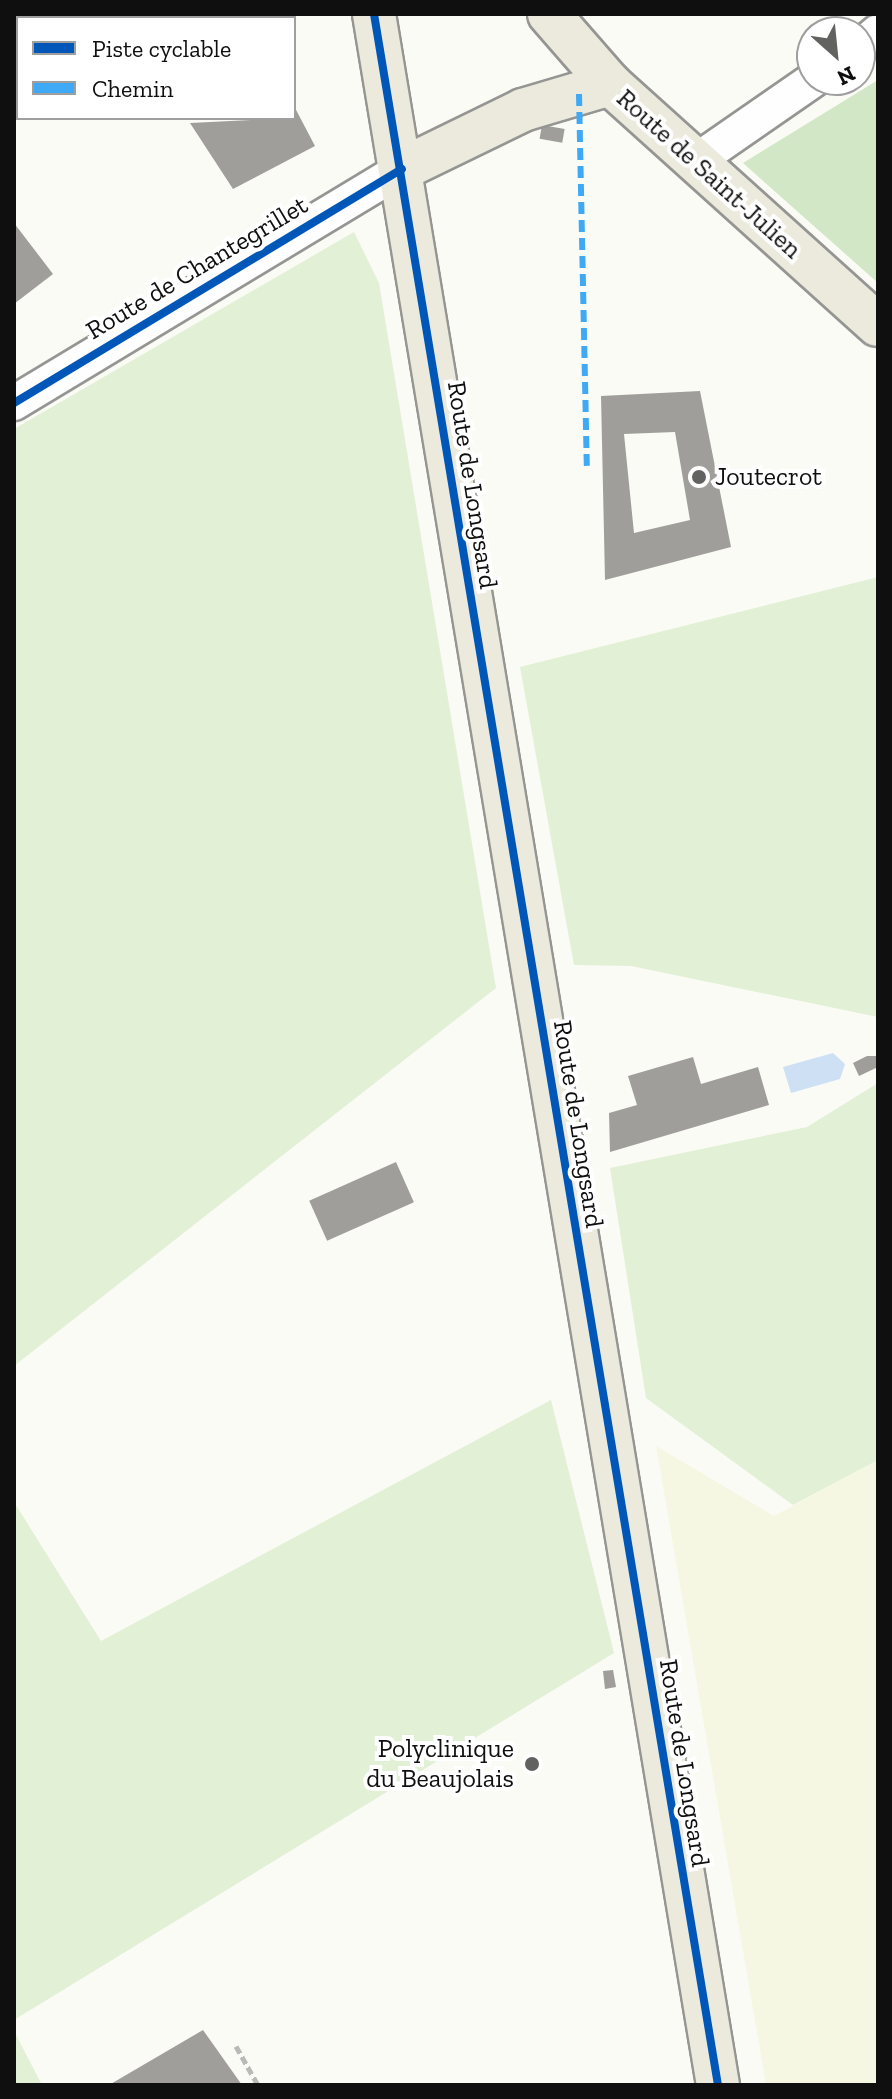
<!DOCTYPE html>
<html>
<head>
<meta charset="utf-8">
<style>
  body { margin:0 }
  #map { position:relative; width:892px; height:2099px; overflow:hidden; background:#fbfbf5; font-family:"Zilla Slab",serif }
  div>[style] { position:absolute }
  .farmland>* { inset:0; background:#f6f7e2 }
  .green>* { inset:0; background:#e2f0d6 }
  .forest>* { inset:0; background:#d1e7c5 }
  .water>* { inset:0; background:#cde0f4 }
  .building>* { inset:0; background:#9f9e9a; transform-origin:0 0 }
  .path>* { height:5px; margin-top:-2.5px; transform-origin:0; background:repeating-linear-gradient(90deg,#b9b9b8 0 8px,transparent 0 12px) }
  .roads { filter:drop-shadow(2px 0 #959593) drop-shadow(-2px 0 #959593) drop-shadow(0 2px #959593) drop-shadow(0 -2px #959593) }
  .minor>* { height:34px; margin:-17px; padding:0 17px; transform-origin:17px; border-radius:17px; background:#fefefe }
  .major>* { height:42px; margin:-21px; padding:0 21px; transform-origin:21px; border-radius:21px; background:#ebeadc }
  .quiet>* { height:6px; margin-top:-3px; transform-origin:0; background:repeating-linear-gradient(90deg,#3fa9f5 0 12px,transparent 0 18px) }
  .cycleway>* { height:8px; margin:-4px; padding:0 4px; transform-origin:4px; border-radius:4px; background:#0057b8 }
  .dots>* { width:22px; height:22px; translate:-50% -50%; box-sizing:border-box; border:4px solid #fff; border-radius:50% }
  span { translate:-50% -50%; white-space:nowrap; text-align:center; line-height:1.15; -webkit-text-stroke:8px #fff; paint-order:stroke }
  .street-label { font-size:26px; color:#0f0f0f }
  .poi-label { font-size:26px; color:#0f0f0f }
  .left { translate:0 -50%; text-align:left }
  .right { translate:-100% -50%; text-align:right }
  .frame { position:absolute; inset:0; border:16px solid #0f0f0f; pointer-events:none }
  .legend { position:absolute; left:16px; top:16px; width:280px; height:104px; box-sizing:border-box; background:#fff; border:2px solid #9f9f9f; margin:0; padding:10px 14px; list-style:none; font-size:24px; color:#0f0f0f }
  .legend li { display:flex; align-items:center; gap:16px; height:40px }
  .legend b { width:40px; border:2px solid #9f9f9f }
  .north { position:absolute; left:796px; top:16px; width:80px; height:80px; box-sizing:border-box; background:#fff; border:2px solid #9f9f9f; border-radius:50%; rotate:153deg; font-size:22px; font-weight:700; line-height:32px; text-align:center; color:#0f0f0f }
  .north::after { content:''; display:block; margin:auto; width:28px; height:36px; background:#626260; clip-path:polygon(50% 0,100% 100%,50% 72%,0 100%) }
</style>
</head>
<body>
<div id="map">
  <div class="farmland">
    <i style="clip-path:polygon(656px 1446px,774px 1516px,878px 1460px,878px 2085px,766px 2085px)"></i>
  </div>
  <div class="green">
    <i style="clip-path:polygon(354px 232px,379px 283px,496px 988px,14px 1366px,14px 429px)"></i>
    <i style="clip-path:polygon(878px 577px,878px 1017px,631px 966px,574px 965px,520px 667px)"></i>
    <i style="clip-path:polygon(878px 1083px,878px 1460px,793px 1505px,646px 1398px,610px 1168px,807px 1127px)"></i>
    <i style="clip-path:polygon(551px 1400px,614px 1653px,14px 2020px,14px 1502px,101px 1641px)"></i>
    <i style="clip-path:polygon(14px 2031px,42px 2085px,14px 2085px)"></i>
  </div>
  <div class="forest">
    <i style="clip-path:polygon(878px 80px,878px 283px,743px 163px)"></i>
  </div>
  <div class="water">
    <i style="clip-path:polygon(833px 1053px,845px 1064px,840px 1079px,791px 1093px,783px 1067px)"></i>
  </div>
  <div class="building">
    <i style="clip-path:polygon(294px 106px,315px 146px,233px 189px,190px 123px,294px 118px)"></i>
    <i style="left:542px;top:125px;width:23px;height:14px;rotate:10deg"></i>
    <i style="clip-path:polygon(14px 223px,53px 274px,14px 304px)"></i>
    <i style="clip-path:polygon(evenodd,700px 391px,731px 547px,605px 580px,601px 396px,700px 391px,675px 432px,690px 520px,634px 533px,624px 434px,675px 432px)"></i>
    <i style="clip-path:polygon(867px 1056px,878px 1056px,878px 1067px,859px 1076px,853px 1063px)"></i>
    <i style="clip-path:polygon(693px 1057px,701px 1084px,758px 1067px,769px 1105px,610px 1152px,609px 1113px,637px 1105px,628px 1076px)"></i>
    <i style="left:396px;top:1162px;width:44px;height:95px;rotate:66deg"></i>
    <i style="clip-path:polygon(613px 1670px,616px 1687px,605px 1689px,603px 1671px)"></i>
    <i style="clip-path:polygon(203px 2030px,242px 2085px,109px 2085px)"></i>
  </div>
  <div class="path">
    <i style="left:236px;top:2046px;width:45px;rotate:60.6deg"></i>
  </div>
  <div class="roads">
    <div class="minor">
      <i style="left:860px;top:47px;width:23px;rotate:-40deg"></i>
      <i style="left:696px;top:161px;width:142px;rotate:-34.7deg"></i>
      <i style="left:14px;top:403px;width:453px;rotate:-31.1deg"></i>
    </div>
    <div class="major">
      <i style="left:374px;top:14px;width:2099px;rotate:80.57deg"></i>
      <i style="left:549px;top:14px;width:93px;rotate:48.9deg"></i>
      <i style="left:610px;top:84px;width:360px;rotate:42deg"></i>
      <i style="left:402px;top:169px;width:135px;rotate:-26deg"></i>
      <i style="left:523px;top:110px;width:91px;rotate:-16.6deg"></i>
    </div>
  </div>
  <div class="quiet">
    <i style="left:579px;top:94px;width:372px;rotate:88.8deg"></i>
  </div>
  <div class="cycleway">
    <i style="left:374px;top:14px;width:2099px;rotate:80.57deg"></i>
    <i style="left:14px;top:403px;width:453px;rotate:-31.1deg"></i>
  </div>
  <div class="dots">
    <i style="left:699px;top:477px;background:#626260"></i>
    <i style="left:532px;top:1764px;background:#626260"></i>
  </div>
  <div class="street-label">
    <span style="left:709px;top:174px;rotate:42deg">Route de Saint-Julien</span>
    <span style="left:197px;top:268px;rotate:-31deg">Route de Chantegrillet</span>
    <span style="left:472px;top:485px;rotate:81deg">Route de Longsard</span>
    <span style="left:578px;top:1124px;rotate:81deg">Route de Longsard</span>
    <span style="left:684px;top:1763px;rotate:81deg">Route de Longsard</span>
  </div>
  <div class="poi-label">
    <span class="left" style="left:715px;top:477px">Joutecrot</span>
    <span class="right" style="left:514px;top:1764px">Polyclinique<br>du Beaujolais</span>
  </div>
  <div class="frame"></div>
  <ul class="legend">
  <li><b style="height:10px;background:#0057b8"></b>Piste cyclable</li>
  <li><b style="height:10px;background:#3fa9f5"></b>Chemin</li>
  </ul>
  <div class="north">N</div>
</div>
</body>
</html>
